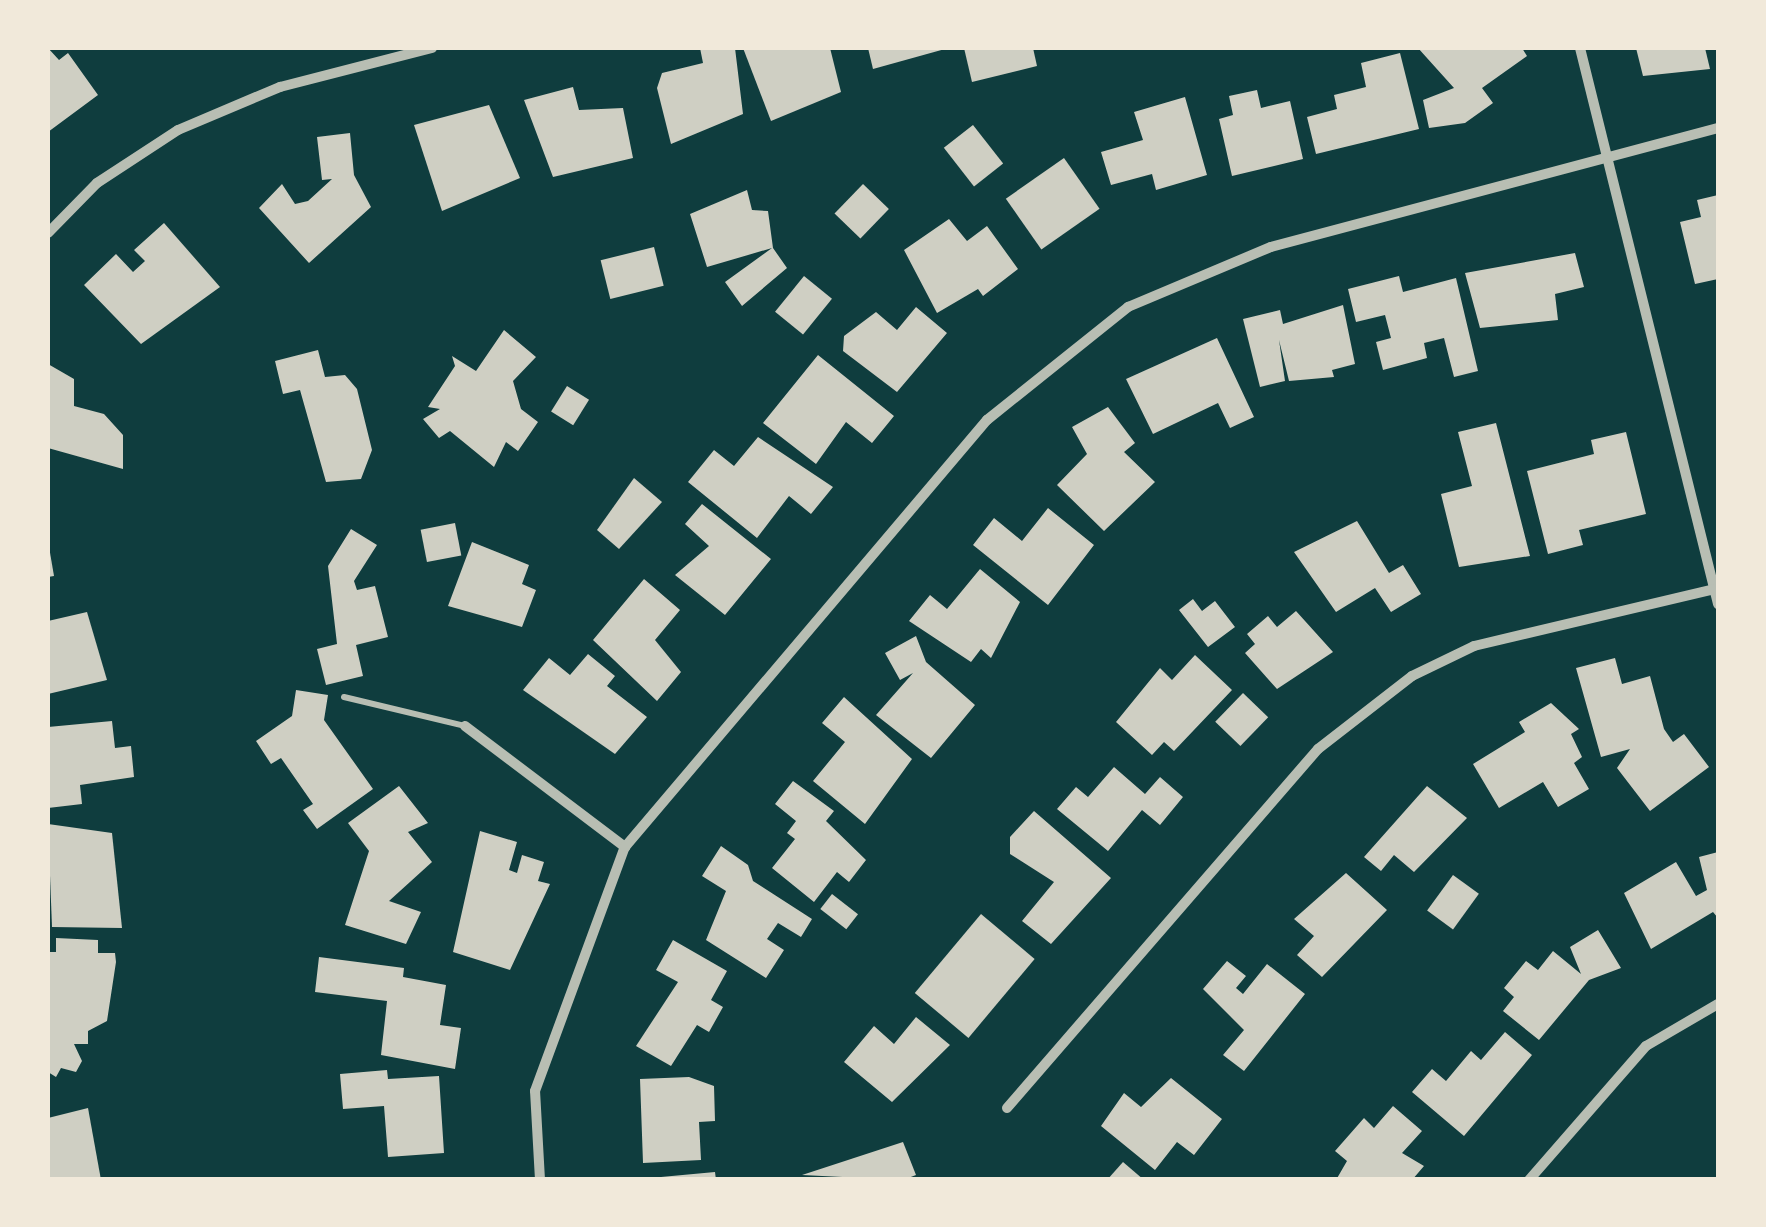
<!DOCTYPE html>
<html>
<head>
<meta charset="utf-8">
<style>
  body { margin:0 }
  #map { position:relative; width:1766px; height:1227px; overflow:hidden; background:#0f3d3e; font-family:Jost,sans-serif }
  div>[style] { position:absolute }
  .building>* { inset:0; background:#cfcfc3; transform-origin:0 0 }
  .service>* { height:6px; margin:-3px; padding:0 3px; transform-origin:3px; border-radius:3px; background:#b8beb3 }
  .minor>* { height:10px; margin:-5px; padding:0 5px; transform-origin:5px; border-radius:5px; background:#b8beb3 }
  span { translate:-50% -50%; white-space:nowrap; text-align:center; line-height:1.15; -webkit-text-stroke:8px #f1e9da; paint-order:stroke }
  .frame { position:absolute; inset:0; border:50px solid #f1e9da; pointer-events:none }
</style>
</head>
<body>
<div id="map">
  <div class="building">
    <i style="clip-path:polygon(48px 48px,59px 60px,68px 53px,98px 95px,48px 132px)"></i>
    <i style="clip-path:polygon(700px 48px,735px 48px,743px 114px,671px 144px,657px 88px,662px 73px,703px 63px)"></i>
    <i style="clip-path:polygon(743px 48px,830px 48px,841px 92px,771px 121px)"></i>
    <i style="clip-path:polygon(868px 48px,945px 48px,945px 49px,873px 69px)"></i>
    <i style="clip-path:polygon(964px 48px,1033px 48px,1037px 66px,972px 82px)"></i>
    <i style="clip-path:polygon(1418px 48px,1522px 48px,1527px 56px,1482px 88px,1493px 103px,1465px 123px,1429px 128px,1423px 100px,1454px 88px)"></i>
    <i style="clip-path:polygon(1636px 48px,1705px 48px,1710px 69px,1643px 76px)"></i>
    <i style="clip-path:polygon(1400px 53px,1419px 129px,1316px 154px,1307px 117px,1337px 109px,1334px 95px,1366px 87px,1361px 63px)"></i>
    <i style="clip-path:polygon(573px 87px,579px 110px,623px 108px,633px 158px,553px 177px,524px 100px)"></i>
    <i style="clip-path:polygon(1257px 90px,1261px 108px,1290px 101px,1303px 159px,1232px 176px,1219px 119px,1233px 115px,1229px 96px)"></i>
    <i style="clip-path:polygon(1185px 97px,1207px 175px,1156px 190px,1152px 174px,1111px 185px,1101px 152px,1143px 140px,1134px 112px)"></i>
    <i style="clip-path:polygon(489px 105px,520px 178px,442px 211px,414px 125px)"></i>
    <i style="left:973px;top:125px;width:49px;height:37px;rotate:52deg"></i>
    <i style="clip-path:polygon(350px 133px,354px 175px,371px 207px,309px 263px,259px 208px,282px 184px,295px 204px,308px 201px,332px 179px,322px 180px,317px 137px)"></i>
    <i style="left:1064px;top:158px;width:62px;height:71px;rotate:55deg"></i>
    <i style="left:863px;top:184px;width:36px;height:41px;rotate:44deg"></i>
    <i style="clip-path:polygon(747px 190px,752px 210px,768px 211px,773px 248px,787px 268px,742px 306px,725px 282px,772px 248px,707px 267px,690px 214px)"></i>
    <i style="clip-path:polygon(1718px 195px,1718px 279px,1695px 284px,1680px 222px,1701px 217px,1697px 200px)"></i>
    <i style="clip-path:polygon(949px 219px,967px 241px,987px 226px,1018px 269px,983px 296px,978px 289px,937px 313px,904px 250px)"></i>
    <i style="clip-path:polygon(164px 223px,220px 287px,141px 344px,84px 285px,116px 254px,133px 272px,145px 261px,134px 250px)"></i>
    <i style="left:654px;top:247px;width:40px;height:55px;rotate:76deg"></i>
    <i style="clip-path:polygon(1575px 253px,1584px 287px,1555px 294px,1558px 320px,1480px 328px,1465px 273px)"></i>
    <i style="left:804px;top:276px;width:36px;height:46px;rotate:39deg"></i>
    <i style="clip-path:polygon(1399px 276px,1403px 292px,1456px 278px,1478px 371px,1454px 377px,1444px 338px,1424px 343px,1427px 358px,1383px 370px,1376px 342px,1391px 338px,1385px 315px,1356px 322px,1348px 289px)"></i>
    <i style="clip-path:polygon(1343px 305px,1355px 364px,1332px 370px,1334px 377px,1289px 381px,1279px 340px,1285px 381px,1260px 387px,1243px 319px,1280px 310px,1283px 324px)"></i>
    <i style="clip-path:polygon(916px 307px,947px 333px,897px 392px,843px 351px,844px 336px,876px 312px,897px 330px)"></i>
    <i style="clip-path:polygon(504px 330px,536px 357px,513px 381px,521px 409px,538px 422px,518px 451px,506px 442px,494px 467px,450px 431px,439px 438px,423px 419px,440px 409px,428px 407px,455px 366px,452px 356px,476px 371px)"></i>
    <i style="clip-path:polygon(1217px 338px,1254px 417px,1230px 428px,1218px 403px,1153px 434px,1126px 379px)"></i>
    <i style="clip-path:polygon(318px 350px,325px 377px,345px 375px,357px 389px,372px 450px,361px 479px,326px 482px,300px 390px,283px 394px,275px 361px)"></i>
    <i style="clip-path:polygon(818px 355px,894px 416px,872px 443px,846px 422px,816px 464px,763px 423px)"></i>
    <i style="clip-path:polygon(48px 364px,74px 379px,74px 406px,104px 414px,123px 435px,123px 469px,48px 448px)"></i>
    <i style="left:567px;top:386px;width:26px;height:30px;rotate:32deg"></i>
    <i style="clip-path:polygon(1108px 407px,1135px 443px,1124px 452px,1155px 482px,1104px 531px,1057px 485px,1087px 454px,1072px 427px)"></i>
    <i style="clip-path:polygon(1496px 423px,1530px 556px,1459px 567px,1441px 494px,1472px 486px,1458px 432px)"></i>
    <i style="clip-path:polygon(1626px 432px,1646px 514px,1579px 530px,1583px 545px,1548px 554px,1527px 471px,1594px 454px,1591px 440px)"></i>
    <i style="clip-path:polygon(758px 437px,833px 487px,811px 514px,789px 496px,757px 538px,688px 482px,714px 450px,734px 466px)"></i>
    <i style="clip-path:polygon(634px 478px,662px 502px,619px 549px,597px 530px)"></i>
    <i style="clip-path:polygon(702px 504px,771px 559px,725px 615px,675px 575px,709px 546px,685px 524px)"></i>
    <i style="clip-path:polygon(1048px 508px,1094px 545px,1048px 605px,973px 545px,994px 518px,1022px 541px)"></i>
    <i style="clip-path:polygon(1357px 521px,1389px 573px,1403px 565px,1421px 594px,1391px 612px,1375px 588px,1336px 612px,1294px 552px)"></i>
    <i style="left:455px;top:523px;width:33px;height:35px;rotate:79deg"></i>
    <i style="clip-path:polygon(351px 529px,377px 545px,354px 581px,357px 590px,375px 586px,388px 637px,356px 645px,363px 676px,326px 685px,317px 649px,337px 644px,328px 566px)"></i>
    <i style="clip-path:polygon(48px 541px,54px 576px,48px 577px)"></i>
    <i style="clip-path:polygon(472px 542px,529px 565px,522px 584px,536px 590px,522px 627px,448px 606px)"></i>
    <i style="clip-path:polygon(980px 569px,1020px 602px,991px 658px,981px 649px,971px 662px,909px 621px,930px 595px,947px 609px)"></i>
    <i style="clip-path:polygon(644px 579px,680px 610px,655px 640px,681px 672px,657px 701px,593px 640px)"></i>
    <i style="clip-path:polygon(1193px 599px,1202px 611px,1215px 601px,1235px 627px,1208px 647px,1179px 610px)"></i>
    <i style="clip-path:polygon(1296px 611px,1333px 652px,1277px 689px,1245px 653px,1255px 644px,1247px 634px,1268px 616px,1277px 627px)"></i>
    <i style="clip-path:polygon(87px 612px,107px 680px,48px 694px,48px 621px)"></i>
    <i style="clip-path:polygon(916px 636px,926px 662px,975px 705px,931px 758px,876px 715px,913px 673px,900px 680px,885px 653px)"></i>
    <i style="clip-path:polygon(588px 654px,615px 676px,607px 686px,647px 717px,615px 754px,523px 690px,549px 658px,570px 675px)"></i>
    <i style="clip-path:polygon(1195px 655px,1232px 690px,1174px 751px,1164px 742px,1152px 755px,1116px 722px,1160px 668px,1172px 680px)"></i>
    <i style="clip-path:polygon(1615px 658px,1622px 684px,1650px 676px,1664px 729px,1673px 742px,1684px 734px,1709px 767px,1650px 811px,1617px 768px,1630px 749px,1601px 757px,1576px 668px)"></i>
    <i style="clip-path:polygon(296px 690px,328px 695px,324px 720px,373px 789px,317px 829px,303px 810px,313px 804px,281px 758px,271px 764px,256px 741px,292px 716px)"></i>
    <i style="left:1243px;top:693px;width:35px;height:40px;rotate:44deg"></i>
    <i style="clip-path:polygon(844px 697px,912px 759px,865px 824px,813px 781px,845px 742px,822px 723px)"></i>
    <i style="clip-path:polygon(1551px 703px,1579px 729px,1571px 734px,1582px 757px,1574px 763px,1589px 789px,1558px 807px,1543px 782px,1499px 808px,1473px 764px,1525px 732px,1519px 722px)"></i>
    <i style="clip-path:polygon(112px 721px,115px 748px,131px 746px,134px 777px,80px 785px,82px 804px,48px 808px,48px 727px)"></i>
    <i style="clip-path:polygon(1114px 767px,1145px 794px,1160px 777px,1183px 797px,1160px 825px,1142px 810px,1108px 851px,1057px 809px,1076px 787px,1088px 797px)"></i>
    <i style="clip-path:polygon(793px 781px,834px 811px,826px 821px,866px 860px,849px 882px,837px 872px,814px 902px,772px 868px,795px 839px,787px 833px,796px 821px,775px 804px)"></i>
    <i style="clip-path:polygon(399px 786px,428px 823px,408px 832px,432px 862px,389px 901px,421px 912px,406px 944px,345px 925px,369px 851px,348px 823px)"></i>
    <i style="clip-path:polygon(1427px 786px,1467px 818px,1414px 872px,1394px 855px,1381px 871px,1364px 857px)"></i>
    <i style="clip-path:polygon(1034px 811px,1111px 878px,1051px 944px,1022px 921px,1054px 882px,1010px 854px,1010px 837px)"></i>
    <i style="clip-path:polygon(48px 824px,112px 833px,122px 928px,52px 927px)"></i>
    <i style="clip-path:polygon(480px 831px,517px 842px,509px 870px,517px 873px,522px 855px,544px 862px,538px 881px,550px 884px,510px 970px,453px 952px)"></i>
    <i style="clip-path:polygon(721px 846px,748px 865px,753px 881px,812px 919px,801px 937px,778px 923px,767px 939px,784px 950px,766px 978px,706px 940px,726px 891px,702px 876px)"></i>
    <i style="clip-path:polygon(1718px 852px,1718px 918px,1713px 912px,1651px 949px,1624px 893px,1676px 862px,1696px 896px,1707px 890px,1699px 857px)"></i>
    <i style="clip-path:polygon(1346px 873px,1387px 910px,1322px 977px,1297px 955px,1314px 936px,1294px 919px)"></i>
    <i style="left:1453px;top:875px;width:32px;height:44px;rotate:36deg"></i>
    <i style="left:832px;top:894px;width:33px;height:19px;rotate:38deg"></i>
    <i style="left:981px;top:914px;width:70px;height:103px;rotate:40deg"></i>
    <i style="clip-path:polygon(1598px 930px,1621px 968px,1589px 980px,1539px 1040px,1503px 1011px,1514px 997px,1504px 988px,1526px 961px,1538px 970px,1553px 951px,1581px 974px,1570px 947px)"></i>
    <i style="clip-path:polygon(56px 938px,98px 940px,98px 953px,115px 953px,116px 962px,107px 1021px,88px 1031px,88px 1044px,74px 1044px,82px 1061px,76px 1072px,61px 1068px,56px 1077px,48px 1072px,48px 952px,56px 952px)"></i>
    <i style="clip-path:polygon(673px 940px,727px 971px,711px 1000px,723px 1007px,709px 1032px,697px 1025px,671px 1066px,636px 1046px,678px 982px,656px 970px)"></i>
    <i style="clip-path:polygon(319px 957px,404px 968px,403px 977px,446px 985px,440px 1025px,461px 1028px,455px 1069px,381px 1055px,387px 1001px,315px 992px)"></i>
    <i style="clip-path:polygon(1227px 961px,1246px 976px,1236px 988px,1243px 994px,1267px 964px,1305px 994px,1244px 1071px,1223px 1055px,1244px 1030px,1203px 989px)"></i>
    <i style="clip-path:polygon(916px 1017px,950px 1045px,892px 1102px,844px 1062px,874px 1026px,894px 1044px)"></i>
    <i style="clip-path:polygon(1505px 1032px,1532px 1055px,1464px 1136px,1412px 1092px,1432px 1069px,1446px 1081px,1471px 1051px,1481px 1060px)"></i>
    <i style="clip-path:polygon(387px 1070px,388px 1079px,439px 1076px,444px 1153px,388px 1157px,384px 1106px,343px 1109px,340px 1074px)"></i>
    <i style="clip-path:polygon(689px 1077px,714px 1086px,715px 1121px,699px 1122px,701px 1160px,643px 1163px,640px 1079px)"></i>
    <i style="clip-path:polygon(1171px 1078px,1222px 1119px,1194px 1155px,1177px 1142px,1155px 1170px,1101px 1126px,1124px 1093px,1141px 1107px)"></i>
    <i style="clip-path:polygon(1393px 1106px,1422px 1131px,1402px 1153px,1424px 1166px,1412px 1180px,1336px 1180px,1347px 1161px,1335px 1151px,1364px 1118px,1374px 1128px)"></i>
    <i style="clip-path:polygon(88px 1108px,101px 1180px,48px 1180px,48px 1118px)"></i>
    <i style="clip-path:polygon(903px 1142px,916px 1175px,903px 1180px,802px 1175px)"></i>
    <i style="clip-path:polygon(1123px 1162px,1144px 1180px,1107px 1180px)"></i>
    <i style="clip-path:polygon(715px 1172px,716px 1180px,661px 1180px,661px 1177px)"></i>
  </div>
  <div class="service">
    <i style="left:344px;top:697px;width:124px;rotate:13.5deg"></i>
  </div>
  <div class="minor">
    <i style="left:1580px;top:48px;width:573px;rotate:76.06deg"></i>
    <i style="left:48px;top:233px;width:70px;rotate:-45.6deg"></i>
    <i style="left:97px;top:183px;width:97px;rotate:-33.2deg"></i>
    <i style="left:178px;top:130px;width:111px;rotate:-22.9deg"></i>
    <i style="left:280px;top:87px;width:157px;rotate:-14.4deg"></i>
    <i style="left:465px;top:726px;width:201px;rotate:37.1deg"></i>
    <i style="left:1007px;top:1108px;width:475px;rotate:-49.1deg"></i>
    <i style="left:1318px;top:749px;width:119px;rotate:-37.8deg"></i>
    <i style="left:1412px;top:676px;width:69px;rotate:-25.8deg"></i>
    <i style="left:1474px;top:646px;width:248px;rotate:-13.3deg"></i>
    <i style="left:540px;top:1180px;width:89px;rotate:-93.2deg"></i>
    <i style="left:535px;top:1091px;width:260px;rotate:-69.8deg"></i>
    <i style="left:625px;top:847px;width:560px;rotate:-49.71deg"></i>
    <i style="left:987px;top:420px;width:181px;rotate:-38.7deg"></i>
    <i style="left:1128px;top:307px;width:155px;rotate:-22.8deg"></i>
    <i style="left:1271px;top:247px;width:463px;rotate:-14.9deg"></i>
    <i style="left:1529px;top:1180px;width:178px;rotate:-48.9deg"></i>
    <i style="left:1646px;top:1046px;width:83px;rotate:-30.3deg"></i>
  </div>
  <div class="frame"></div>
</div>
</body>
</html>
